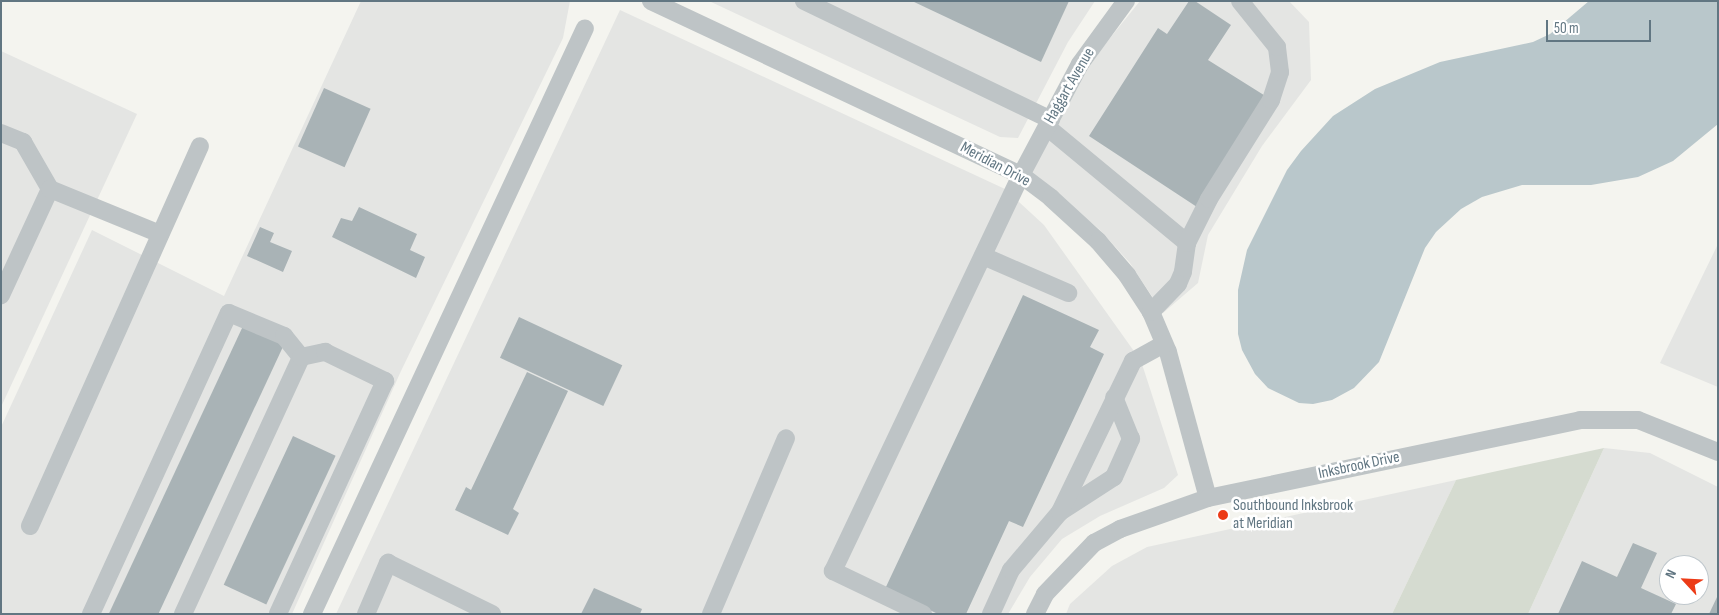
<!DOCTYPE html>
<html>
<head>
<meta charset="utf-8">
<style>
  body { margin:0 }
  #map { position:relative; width:1719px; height:615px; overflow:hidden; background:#f4f4ef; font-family:"Sofia Sans Condensed",sans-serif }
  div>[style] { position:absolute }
  .built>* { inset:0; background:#e4e5e3 }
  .green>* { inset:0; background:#d5dbd0 }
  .water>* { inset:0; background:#b9c7cb }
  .building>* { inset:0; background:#a9b3b6; transform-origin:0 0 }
  .minor>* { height:18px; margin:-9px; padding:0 9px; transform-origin:9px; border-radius:9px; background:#bec4c6 }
  .dots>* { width:14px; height:14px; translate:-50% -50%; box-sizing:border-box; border:2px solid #fff; border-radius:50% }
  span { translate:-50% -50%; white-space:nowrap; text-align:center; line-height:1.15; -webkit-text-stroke:5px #fff; paint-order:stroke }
  .street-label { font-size:16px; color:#617682 }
  .poi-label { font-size:16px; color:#617682 }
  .left { translate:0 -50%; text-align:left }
  .frame { position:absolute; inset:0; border:2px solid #617682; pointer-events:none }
  .north { position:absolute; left:1659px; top:555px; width:50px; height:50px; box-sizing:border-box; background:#fff; border:1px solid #c0c8cd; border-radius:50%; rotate:295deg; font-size:14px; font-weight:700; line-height:20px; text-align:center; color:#617682 }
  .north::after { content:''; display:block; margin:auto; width:18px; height:22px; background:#ec3b17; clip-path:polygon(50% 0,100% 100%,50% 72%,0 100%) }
  .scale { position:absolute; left:1546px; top:20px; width:105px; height:22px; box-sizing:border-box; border:2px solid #617682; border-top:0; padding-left:6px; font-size:15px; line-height:18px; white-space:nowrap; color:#617682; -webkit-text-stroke:4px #fff; paint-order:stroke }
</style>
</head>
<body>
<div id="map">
  <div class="built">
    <i style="clip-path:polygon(361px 1px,570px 1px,563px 38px,401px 371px,292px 614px,1px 614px,1px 427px,92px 230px,224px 296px)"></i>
    <i style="clip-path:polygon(709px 1px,1095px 1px,1068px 42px,1018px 138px,1000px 137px)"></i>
    <i style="clip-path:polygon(1140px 1px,1289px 1px,1309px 22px,1311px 80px,1262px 146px,1208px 235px,1198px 283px,1163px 313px,1130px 263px,1099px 229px,1029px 174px,1085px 69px)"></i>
    <i style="clip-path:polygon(620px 10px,1005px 189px,1044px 225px,1141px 361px,1178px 475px,1164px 488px,1100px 516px,1062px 539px,1030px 577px,1008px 614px,336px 614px)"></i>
    <i style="clip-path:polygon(1px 51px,137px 114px,1px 407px)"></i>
    <i style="clip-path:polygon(1718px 244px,1718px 387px,1660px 363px)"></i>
    <i style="clip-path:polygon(evenodd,1604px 448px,1650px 453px,1718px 487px,1718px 614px,1528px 614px,1604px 448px,1669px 565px,1699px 565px,1699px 595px,1669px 595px,1669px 565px)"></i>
    <i style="clip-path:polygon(1456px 480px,1392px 614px,1066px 614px,1070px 604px,1112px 566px,1147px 547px)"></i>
  </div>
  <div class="green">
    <i style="clip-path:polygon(1604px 448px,1528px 614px,1392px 614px,1456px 480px)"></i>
  </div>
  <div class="water">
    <i style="clip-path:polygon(1589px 1px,1718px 1px,1718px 124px,1673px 161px,1638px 177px,1591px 185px,1522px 185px,1482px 197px,1461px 209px,1436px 232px,1425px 248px,1379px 362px,1354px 388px,1332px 400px,1313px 404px,1299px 403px,1268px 388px,1255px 374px,1242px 350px,1238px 334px,1238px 290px,1247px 250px,1287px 170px,1301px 151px,1333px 116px,1375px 89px,1440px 62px,1533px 42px,1550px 34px)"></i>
  </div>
  <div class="building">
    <i style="clip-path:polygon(912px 1px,1069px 1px,1041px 62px)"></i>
    <i style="clip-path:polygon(1189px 1px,1195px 1px,1231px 25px,1208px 60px,1267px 97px,1197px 207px,1089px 136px,1158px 28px,1167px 34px)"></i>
    <i style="left:324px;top:88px;width:51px;height:64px;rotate:24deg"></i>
    <i style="clip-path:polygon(359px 207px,417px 234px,410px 250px,425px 257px,416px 278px,332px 237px,341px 218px,352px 221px)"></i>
    <i style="clip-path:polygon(260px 227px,274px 233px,270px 242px,292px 251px,283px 272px,247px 256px)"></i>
    <i style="clip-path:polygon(1023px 295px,1099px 330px,1090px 347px,1104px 354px,1023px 527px,1009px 521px,966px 614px,938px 614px,885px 589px)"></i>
    <i style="left:519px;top:317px;width:114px;height:45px;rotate:25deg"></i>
    <i style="left:243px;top:326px;width:45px;height:318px;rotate:25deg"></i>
    <i style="clip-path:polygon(527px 372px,568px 391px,513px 509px,519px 513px,508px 535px,455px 510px,466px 487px,471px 490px)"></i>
    <i style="left:293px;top:436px;width:47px;height:164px;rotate:25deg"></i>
    <i style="clip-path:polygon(1633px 543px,1657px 553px,1641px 588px,1676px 604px,1671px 614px,1558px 614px,1582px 561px,1617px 577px)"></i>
    <i style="clip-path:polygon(594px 588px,642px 609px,640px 614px,581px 614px)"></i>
    <i style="clip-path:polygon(1718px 595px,1718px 614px,1709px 614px)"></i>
  </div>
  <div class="minor">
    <i style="left:651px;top:1px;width:409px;rotate:25.2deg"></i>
    <i style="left:1021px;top:175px;width:38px;rotate:37deg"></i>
    <i style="left:1051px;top:198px;width:64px;rotate:42.5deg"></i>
    <i style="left:1098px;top:241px;width:45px;rotate:49.5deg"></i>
    <i style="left:1127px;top:275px;width:44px;rotate:57deg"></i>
    <i style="left:1151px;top:312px;width:43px;rotate:67deg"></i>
    <i style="left:1168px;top:352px;width:151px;rotate:74.7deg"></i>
    <i style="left:804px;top:1px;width:274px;rotate:25.7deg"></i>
    <i style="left:1047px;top:127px;width:182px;rotate:39.6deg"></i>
    <i style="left:1187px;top:243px;width:29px;rotate:98deg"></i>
    <i style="left:1183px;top:272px;width:13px;rotate:113deg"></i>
    <i style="left:1178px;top:284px;width:39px;rotate:134deg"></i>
    <i style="left:1px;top:133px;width:24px;rotate:22deg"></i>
    <i style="left:23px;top:142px;width:54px;rotate:60.1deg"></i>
    <i style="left:50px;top:189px;width:117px;rotate:114.8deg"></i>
    <i style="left:50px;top:189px;width:119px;rotate:22.2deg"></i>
    <i style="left:1187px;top:243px;width:49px;rotate:-63.4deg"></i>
    <i style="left:1209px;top:199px;width:117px;rotate:-57.9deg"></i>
    <i style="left:1271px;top:100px;width:29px;rotate:-72deg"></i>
    <i style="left:1280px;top:72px;width:25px;rotate:-97deg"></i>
    <i style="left:1277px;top:47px;width:59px;rotate:-128.8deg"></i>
    <i style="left:983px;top:256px;width:93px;rotate:23.5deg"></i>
    <i style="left:1060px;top:512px;width:64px;rotate:-32.9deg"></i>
    <i style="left:1114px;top:477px;width:42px;rotate:-65.9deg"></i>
    <i style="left:1131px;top:439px;width:45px;rotate:-112deg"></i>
    <i style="left:30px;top:526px;width:416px;rotate:-65.9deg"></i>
    <i style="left:91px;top:614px;width:331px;rotate:-65.4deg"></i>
    <i style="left:229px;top:313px;width:60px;rotate:22.7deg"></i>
    <i style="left:284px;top:336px;width:27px;rotate:51deg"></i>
    <i style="left:183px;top:614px;width:283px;rotate:-65.3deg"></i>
    <i style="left:301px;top:357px;width:25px;rotate:-12deg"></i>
    <i style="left:325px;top:352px;width:67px;rotate:25.8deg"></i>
    <i style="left:385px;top:381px;width:256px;rotate:114.7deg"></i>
    <i style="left:312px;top:614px;width:646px;rotate:-65.02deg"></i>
    <i style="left:366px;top:614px;width:56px;rotate:-66.7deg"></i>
    <i style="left:388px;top:563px;width:116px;rotate:26.1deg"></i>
    <i style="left:711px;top:614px;width:191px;rotate:-66.9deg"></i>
    <i style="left:923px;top:614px;width:100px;rotate:-154.5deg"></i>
    <i style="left:833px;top:571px;width:438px;rotate:-64.6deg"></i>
    <i style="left:1021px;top:175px;width:126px;rotate:-62deg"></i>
    <i style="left:1080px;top:64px;width:78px;rotate:-53.9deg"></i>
    <i style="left:991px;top:614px;width:48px;rotate:-65.6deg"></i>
    <i style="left:1011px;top:570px;width:76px;rotate:-49.8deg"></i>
    <i style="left:1060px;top:512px;width:168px;rotate:-64.2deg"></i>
    <i style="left:1133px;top:361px;width:35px;rotate:-29deg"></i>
    <i style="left:1035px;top:614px;width:22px;rotate:-63deg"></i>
    <i style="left:1045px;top:594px;width:71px;rotate:-46.1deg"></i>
    <i style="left:1094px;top:543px;width:30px;rotate:-28deg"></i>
    <i style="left:1120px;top:529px;width:93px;rotate:-19.4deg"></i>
    <i style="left:1208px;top:498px;width:380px;rotate:-11.8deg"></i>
    <i style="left:1580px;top:420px;width:58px"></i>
    <i style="left:1638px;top:420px;width:86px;rotate:21.8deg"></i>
  </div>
  <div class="dots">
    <i style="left:1223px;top:515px;background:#ec3b17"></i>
  </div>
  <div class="street-label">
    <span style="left:1070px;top:86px;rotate:-60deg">Haggart Avenue</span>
    <span style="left:995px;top:165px;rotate:28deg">Meridian Drive</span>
    <span style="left:1359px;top:466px;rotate:-12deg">Inksbrook Drive</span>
  </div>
  <div class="poi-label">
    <span class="left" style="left:1233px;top:515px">Southbound Inksbrook<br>at Meridian</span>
  </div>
  <div class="frame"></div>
  <div class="north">N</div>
  <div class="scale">50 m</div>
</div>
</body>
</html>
